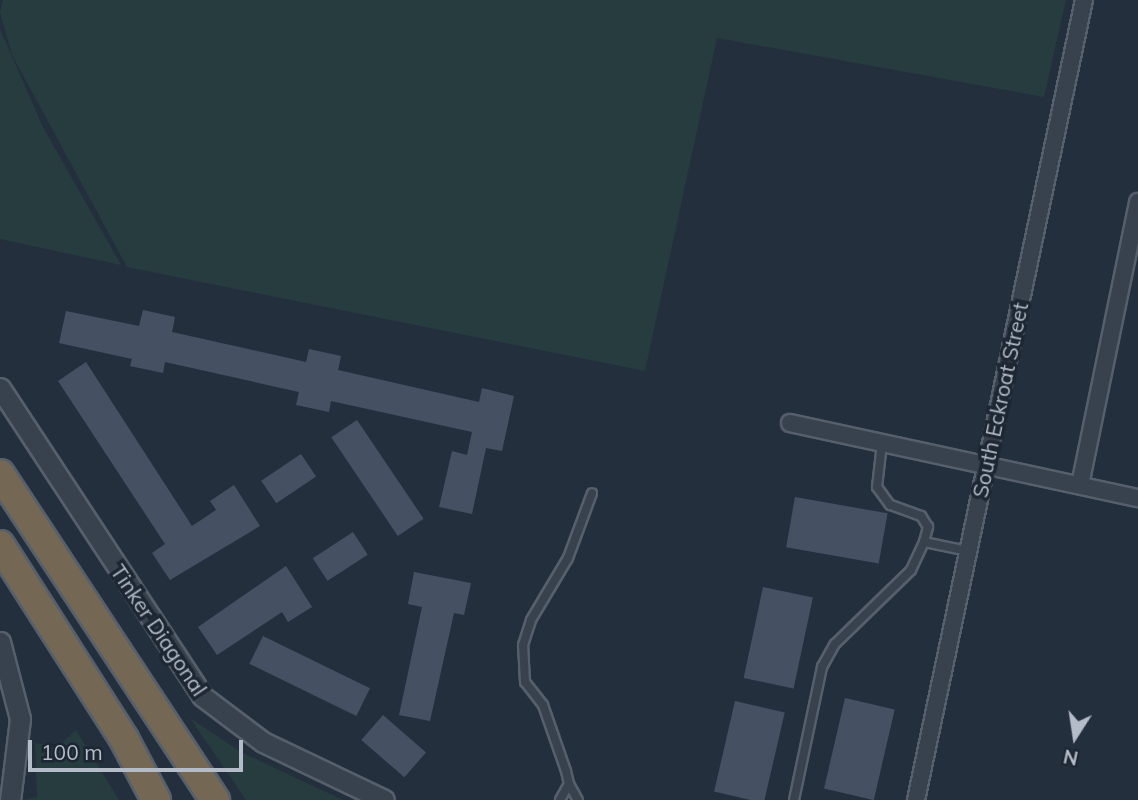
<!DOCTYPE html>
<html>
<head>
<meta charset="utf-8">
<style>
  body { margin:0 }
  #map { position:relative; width:1138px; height:800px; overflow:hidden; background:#242f3e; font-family:Mulish,sans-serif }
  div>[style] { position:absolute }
  .green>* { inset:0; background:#263c3f }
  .building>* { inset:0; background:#455162; transform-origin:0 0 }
  .roads { filter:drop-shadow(2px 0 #565f6c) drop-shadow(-2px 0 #565f6c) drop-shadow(0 2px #565f6c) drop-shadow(0 -2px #565f6c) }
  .service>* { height:8px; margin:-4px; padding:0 4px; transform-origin:4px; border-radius:4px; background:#38414e }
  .minor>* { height:16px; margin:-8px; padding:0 8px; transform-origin:8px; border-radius:8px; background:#38414e }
  .tertiary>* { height:19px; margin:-9.5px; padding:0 9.5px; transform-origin:9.5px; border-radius:9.5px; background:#38414e }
  .motorway>* { height:28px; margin:-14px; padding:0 14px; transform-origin:14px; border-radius:14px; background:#746855 }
  span { translate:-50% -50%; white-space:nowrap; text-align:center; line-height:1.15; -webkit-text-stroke:7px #1d2633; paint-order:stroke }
  .street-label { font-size:21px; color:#b4bcc9 }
  .north { position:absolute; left:1040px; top:702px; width:70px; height:70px; -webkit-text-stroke:5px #1d2633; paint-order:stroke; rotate:192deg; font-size:19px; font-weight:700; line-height:28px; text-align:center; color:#b4bcc9 }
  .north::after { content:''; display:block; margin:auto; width:24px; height:32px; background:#b4bcc9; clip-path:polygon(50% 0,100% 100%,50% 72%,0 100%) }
  .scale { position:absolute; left:28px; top:740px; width:215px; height:32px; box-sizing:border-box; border:4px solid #b4bcc9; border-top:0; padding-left:9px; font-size:21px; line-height:24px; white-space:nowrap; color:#b4bcc9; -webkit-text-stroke:5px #1d2633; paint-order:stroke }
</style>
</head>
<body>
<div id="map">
  <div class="green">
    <i style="clip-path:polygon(3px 0,1066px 0,1044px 97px,717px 38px,645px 371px,127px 267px,12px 55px,0 12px)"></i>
    <i style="clip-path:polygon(0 29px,43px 127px,121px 265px,0 239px)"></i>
    <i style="clip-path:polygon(190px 718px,241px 752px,343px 800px,246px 800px)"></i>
    <i style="clip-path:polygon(76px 730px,119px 800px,24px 800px,37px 797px,35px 743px,57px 747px)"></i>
  </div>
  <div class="building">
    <i style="clip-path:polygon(143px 310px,175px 317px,172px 332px,306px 362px,309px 349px,341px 356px,338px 370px,479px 402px,482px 388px,514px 396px,502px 451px,486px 448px,472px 514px,439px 507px,452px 451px,467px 455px,472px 432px,331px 401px,329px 412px,296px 405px,299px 392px,165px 362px,163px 373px,130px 366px,132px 359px,59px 343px,66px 311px,139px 326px)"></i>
    <i style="clip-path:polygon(86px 362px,192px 526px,216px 510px,210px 501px,234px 485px,260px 526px,170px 580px,152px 553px,165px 544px,58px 381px)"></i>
    <i style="left:357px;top:420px;width:119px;height:31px;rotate:56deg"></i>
    <i style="left:301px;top:454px;width:27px;height:48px;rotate:56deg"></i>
    <i style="left:795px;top:497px;width:94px;height:51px;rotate:10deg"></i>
    <i style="left:353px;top:532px;width:27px;height:48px;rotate:57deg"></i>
    <i style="clip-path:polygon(286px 566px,312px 607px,288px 622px,282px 612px,217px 655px,198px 627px)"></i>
    <i style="clip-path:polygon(414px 572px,471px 583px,464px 615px,454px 613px,430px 721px,399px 715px,422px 607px,408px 604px)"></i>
    <i style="left:763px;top:587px;width:51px;height:93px;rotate:12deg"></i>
    <i style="left:263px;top:636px;width:119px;height:31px;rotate:26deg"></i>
    <i style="left:845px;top:698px;width:51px;height:93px;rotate:13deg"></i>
    <i style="left:735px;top:701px;width:51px;height:93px;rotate:13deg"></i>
    <i style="left:383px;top:715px;width:57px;height:33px;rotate:41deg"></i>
  </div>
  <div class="roads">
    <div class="service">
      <i style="left:924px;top:542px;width:45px;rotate:11.6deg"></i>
      <i style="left:569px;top:784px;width:18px;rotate:61deg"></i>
      <i style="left:560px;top:800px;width:18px;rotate:-61deg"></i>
      <i style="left:569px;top:784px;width:13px;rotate:-103deg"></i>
      <i style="left:566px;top:771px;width:70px;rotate:-109.2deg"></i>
      <i style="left:543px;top:705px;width:29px;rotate:-128deg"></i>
      <i style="left:525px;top:682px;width:37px;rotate:-93deg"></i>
      <i style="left:523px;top:645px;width:26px;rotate:-72deg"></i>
      <i style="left:531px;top:620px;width:72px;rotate:-59.2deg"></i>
      <i style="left:568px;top:558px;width:69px;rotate:-69.7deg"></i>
      <i style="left:794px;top:800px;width:136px;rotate:-78.1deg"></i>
      <i style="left:822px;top:667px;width:26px;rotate:-61deg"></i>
      <i style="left:835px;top:644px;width:106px;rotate:-44.2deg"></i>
      <i style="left:911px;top:570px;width:31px;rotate:-65deg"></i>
      <i style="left:924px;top:542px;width:16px;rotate:-75deg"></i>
      <i style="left:928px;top:527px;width:13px;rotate:-122deg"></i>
      <i style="left:921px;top:516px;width:33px;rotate:-160deg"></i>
      <i style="left:890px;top:505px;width:22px;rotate:-126deg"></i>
      <i style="left:877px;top:487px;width:43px;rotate:-83.4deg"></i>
    </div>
    <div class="minor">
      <i style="left:790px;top:423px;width:356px;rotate:12.2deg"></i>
      <i style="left:1080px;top:485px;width:289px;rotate:-78.4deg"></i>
      <i style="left:916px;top:800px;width:817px;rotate:-78.14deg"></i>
    </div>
    <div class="tertiary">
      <i style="left:0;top:388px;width:368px;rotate:56.7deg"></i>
      <i style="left:202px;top:696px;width:76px;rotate:37deg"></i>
      <i style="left:263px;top:742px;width:134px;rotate:25.6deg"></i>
      <i style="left:0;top:642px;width:80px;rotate:75.4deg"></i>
      <i style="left:20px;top:719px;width:82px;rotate:97deg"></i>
    </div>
    <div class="motorway">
      <i style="left:0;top:474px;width:391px;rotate:56.6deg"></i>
      <i style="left:0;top:545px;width:230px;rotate:57.4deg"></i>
      <i style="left:124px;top:739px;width:69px;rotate:62.3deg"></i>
    </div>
  </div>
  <div class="street-label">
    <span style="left:1000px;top:400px;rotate:-78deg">South Eckroat Street</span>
    <span style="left:159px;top:630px;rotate:56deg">Tinker Diagonal</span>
  </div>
  <div class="north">N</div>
  <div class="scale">100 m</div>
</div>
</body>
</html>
